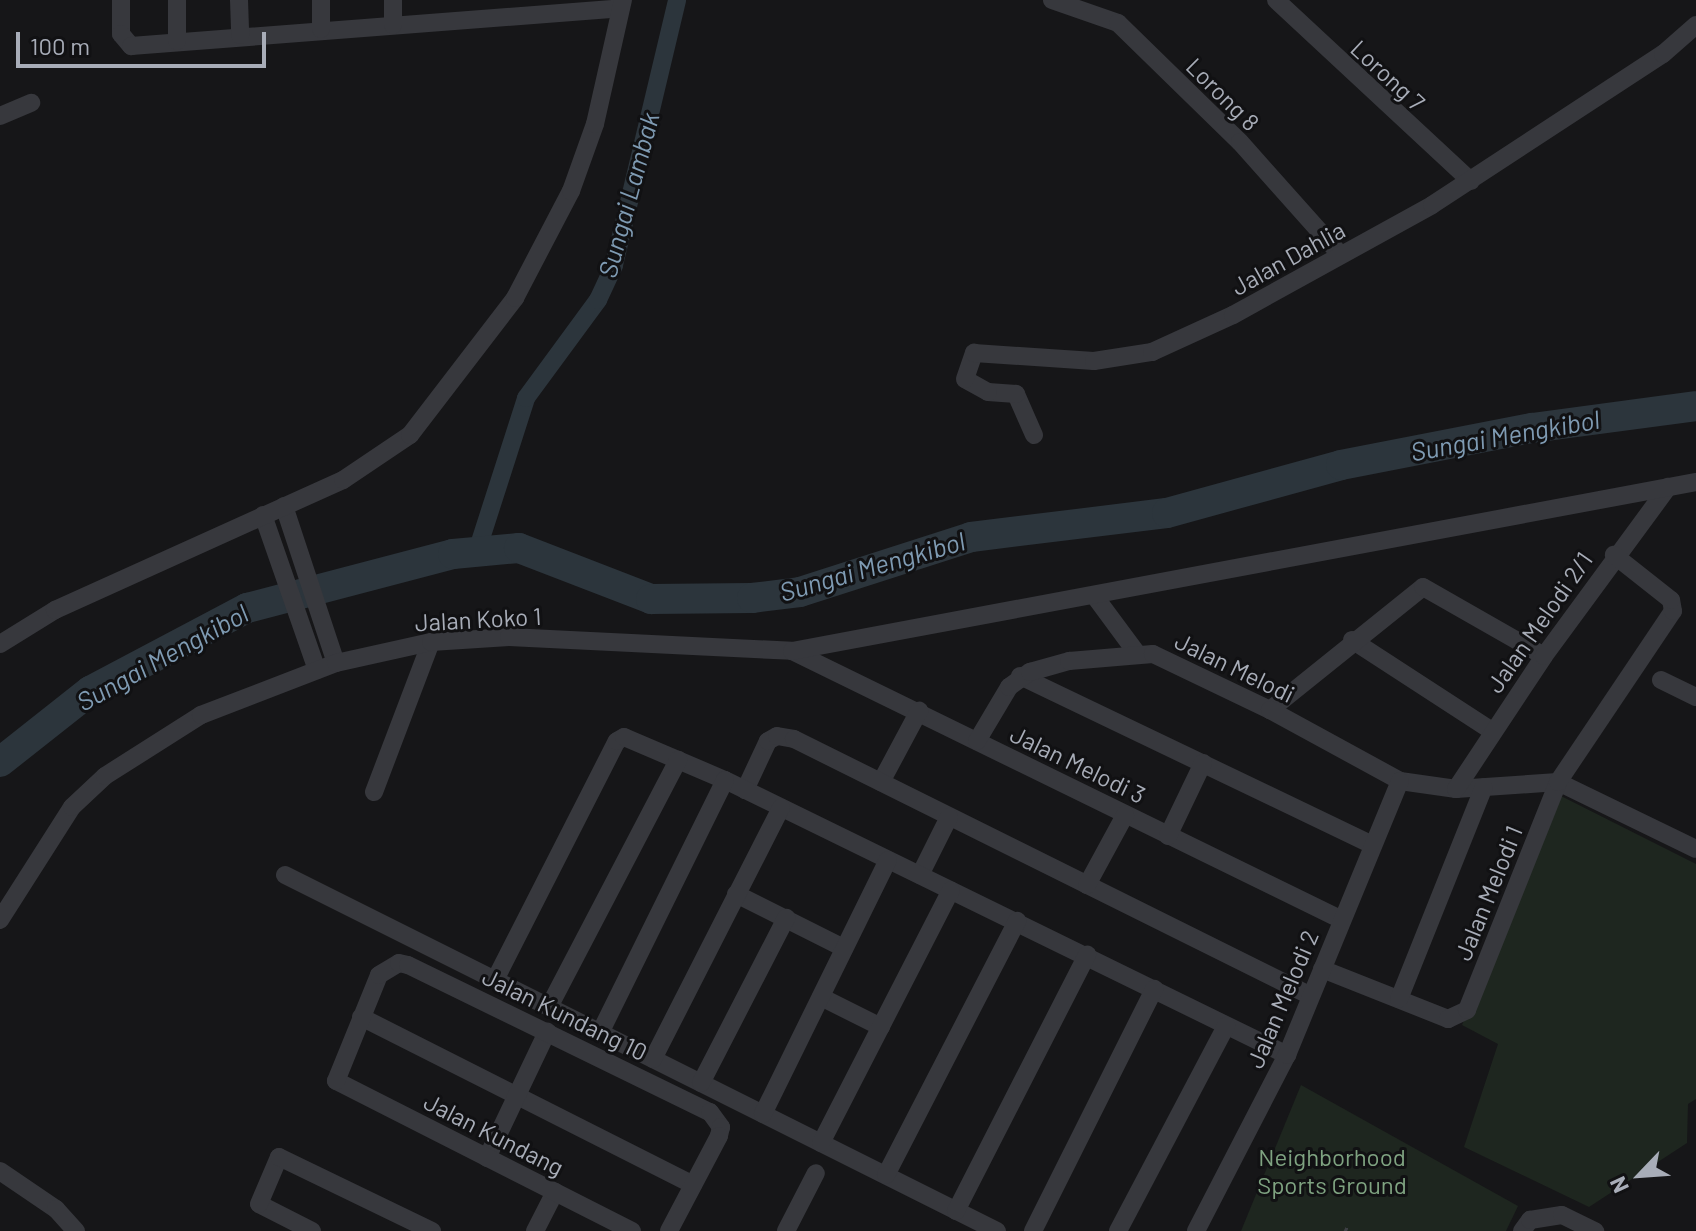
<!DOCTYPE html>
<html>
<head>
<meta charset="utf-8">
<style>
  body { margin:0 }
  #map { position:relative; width:1696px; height:1231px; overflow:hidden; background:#161618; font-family:Barlow,sans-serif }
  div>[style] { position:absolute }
  .green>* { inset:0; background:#1e261f }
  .canal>* { height:18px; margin:-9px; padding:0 9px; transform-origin:9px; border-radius:9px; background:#2c353c }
  .river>* { height:30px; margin:-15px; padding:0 15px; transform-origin:15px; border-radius:15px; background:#2c353c }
  .path>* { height:3px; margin-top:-1.5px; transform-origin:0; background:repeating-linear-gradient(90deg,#3d3f44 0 4px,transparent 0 10px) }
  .minor>* { height:18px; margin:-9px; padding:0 9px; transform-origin:9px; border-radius:9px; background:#37383d }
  span { translate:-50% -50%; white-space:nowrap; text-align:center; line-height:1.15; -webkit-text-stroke:6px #111113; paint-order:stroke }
  .street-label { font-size:24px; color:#a8adb8 }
  .park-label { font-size:24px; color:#7fa381 }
  .water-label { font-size:26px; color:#7f9bb3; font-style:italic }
  .north { position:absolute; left:1600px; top:1135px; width:80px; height:80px; -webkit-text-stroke:6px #111113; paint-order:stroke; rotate:245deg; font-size:22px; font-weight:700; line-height:32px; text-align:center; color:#a8adb8 }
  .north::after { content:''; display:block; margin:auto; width:28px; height:36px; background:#a8adb8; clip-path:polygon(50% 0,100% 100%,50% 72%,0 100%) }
  .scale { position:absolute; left:16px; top:32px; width:250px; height:36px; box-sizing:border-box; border:4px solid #a8adb8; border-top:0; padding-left:10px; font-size:24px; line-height:28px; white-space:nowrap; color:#a8adb8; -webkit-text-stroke:6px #111113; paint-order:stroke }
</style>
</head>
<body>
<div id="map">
  <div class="green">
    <i style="clip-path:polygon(1559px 795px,1696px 864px,1696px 1099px,1688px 1104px,1687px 1143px,1589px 1207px,1464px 1147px,1498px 1044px,1462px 1025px)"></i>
    <i style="clip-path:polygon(1301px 1085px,1518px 1206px,1506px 1231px,1241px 1231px)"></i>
  </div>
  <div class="canal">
    <i style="left:477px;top:551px;width:161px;rotate:-72.2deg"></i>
    <i style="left:526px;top:398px;width:122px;rotate:-53.7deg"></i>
    <i style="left:598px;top:300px;width:38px;rotate:-65deg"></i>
    <i style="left:614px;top:265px;width:272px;rotate:-76.6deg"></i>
  </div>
  <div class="river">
    <i style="left:0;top:762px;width:115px;rotate:-38.3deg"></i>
    <i style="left:90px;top:691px;width:178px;rotate:-27.9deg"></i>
    <i style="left:247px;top:608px;width:213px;rotate:-14.7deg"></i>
    <i style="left:453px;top:554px;width:66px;rotate:-5.2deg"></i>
    <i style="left:519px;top:548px;width:142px;rotate:21.1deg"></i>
    <i style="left:651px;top:599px;width:101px;rotate:-0.6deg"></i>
    <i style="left:752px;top:598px;width:48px;rotate:-7.1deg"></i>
    <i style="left:800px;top:592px;width:180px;rotate:-17.8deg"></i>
    <i style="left:971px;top:537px;width:197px;rotate:-7deg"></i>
    <i style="left:1167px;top:513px;width:180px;rotate:-15.4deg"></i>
    <i style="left:1341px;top:465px;width:195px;rotate:-11deg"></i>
    <i style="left:1532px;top:428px;width:165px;rotate:-7.6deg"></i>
  </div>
  <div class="path">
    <i style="left:1345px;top:1231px;width:8px;rotate:-60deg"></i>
  </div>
  <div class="minor">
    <i style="left:121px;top:0;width:34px;rotate:90deg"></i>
    <i style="left:121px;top:34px;width:16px;rotate:50deg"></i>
    <i style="left:131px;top:46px;width:491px;rotate:-4.4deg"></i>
    <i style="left:177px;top:0;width:41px;rotate:90deg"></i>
    <i style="left:239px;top:0;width:35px;rotate:88deg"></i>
    <i style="left:321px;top:0;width:29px;rotate:90deg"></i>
    <i style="left:393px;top:0;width:25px;rotate:90deg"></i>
    <i style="left:1052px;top:0;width:70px;rotate:19.2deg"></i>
    <i style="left:1118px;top:23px;width:170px;rotate:44.3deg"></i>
    <i style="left:1240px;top:142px;width:149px;rotate:48.3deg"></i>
    <i style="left:1276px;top:0;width:266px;rotate:42.9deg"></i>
    <i style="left:0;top:116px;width:34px;rotate:-23deg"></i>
    <i style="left:1034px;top:435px;width:45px;rotate:-113.7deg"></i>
    <i style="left:1016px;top:394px;width:28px;rotate:-176deg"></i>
    <i style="left:988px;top:392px;width:26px;rotate:-151deg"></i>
    <i style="left:965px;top:379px;width:28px;rotate:-71deg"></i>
    <i style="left:974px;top:353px;width:120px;rotate:3.8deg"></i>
    <i style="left:1094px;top:361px;width:59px;rotate:-8.8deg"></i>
    <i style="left:1152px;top:352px;width:89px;rotate:-24.6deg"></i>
    <i style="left:1233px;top:315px;width:227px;rotate:-28.9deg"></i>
    <i style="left:1432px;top:205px;width:276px;rotate:-33.2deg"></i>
    <i style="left:1663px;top:54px;width:44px;rotate:-41.3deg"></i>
    <i style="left:284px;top:506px;width:165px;rotate:71.7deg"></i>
    <i style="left:263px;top:515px;width:164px;rotate:70.8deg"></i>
    <i style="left:1096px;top:598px;width:67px;rotate:53.5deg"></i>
    <i style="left:1352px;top:640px;width:167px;rotate:33deg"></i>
    <i style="left:0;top:644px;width:65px;rotate:-31.7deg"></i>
    <i style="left:55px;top:610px;width:316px;rotate:-24.3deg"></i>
    <i style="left:343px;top:480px;width:81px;rotate:-33.9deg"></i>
    <i style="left:410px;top:435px;width:173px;rotate:-52.5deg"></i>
    <i style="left:515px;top:298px;width:121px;rotate:-62.4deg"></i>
    <i style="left:571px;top:191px;width:71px;rotate:-70.3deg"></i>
    <i style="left:595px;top:124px;width:127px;rotate:-77.3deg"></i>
    <i style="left:792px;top:651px;width:612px;rotate:26.06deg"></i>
    <i style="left:1020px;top:676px;width:390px;rotate:25.6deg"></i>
    <i style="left:1661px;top:680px;width:39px;rotate:26deg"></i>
    <i style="left:1270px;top:710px;width:196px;rotate:-38.8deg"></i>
    <i style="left:1423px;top:587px;width:139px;rotate:29.7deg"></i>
    <i style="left:977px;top:741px;width:63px;rotate:-59.3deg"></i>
    <i style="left:1009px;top:687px;width:26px;rotate:-36deg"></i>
    <i style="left:1030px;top:672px;width:41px;rotate:-15.8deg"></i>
    <i style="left:1069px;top:661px;width:84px;rotate:-4.8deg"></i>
    <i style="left:1153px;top:654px;width:130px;rotate:25.6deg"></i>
    <i style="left:1270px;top:710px;width:148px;rotate:28.6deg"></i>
    <i style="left:1400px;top:781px;width:57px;rotate:8.1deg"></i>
    <i style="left:1456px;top:789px;width:102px;rotate:-3.9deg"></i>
    <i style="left:1558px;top:782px;width:153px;rotate:25.9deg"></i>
    <i style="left:881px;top:782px;width:81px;rotate:-61.8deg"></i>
    <i style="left:1456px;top:789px;width:159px;rotate:-56.5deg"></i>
    <i style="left:1544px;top:656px;width:210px;rotate:-53.7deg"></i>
    <i style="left:745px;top:790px;width:54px;rotate:-64.9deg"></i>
    <i style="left:768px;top:741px;width:10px;rotate:-29deg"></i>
    <i style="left:777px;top:736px;width:17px;rotate:10deg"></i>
    <i style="left:794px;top:739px;width:577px;rotate:26.43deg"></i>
    <i style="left:374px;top:792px;width:160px;rotate:-69.2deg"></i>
    <i style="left:1168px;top:836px;width:81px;rotate:-64.4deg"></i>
    <i style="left:285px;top:875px;width:796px;rotate:26.57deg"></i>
    <i style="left:920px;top:875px;width:65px;rotate:-63.4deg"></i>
    <i style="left:1087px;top:885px;width:80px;rotate:-61.5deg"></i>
    <i style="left:736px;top:894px;width:121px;rotate:26.6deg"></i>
    <i style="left:0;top:920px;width:134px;rotate:-57.5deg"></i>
    <i style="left:72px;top:807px;width:45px;rotate:-43.2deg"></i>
    <i style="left:105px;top:776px;width:114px;rotate:-32.4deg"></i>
    <i style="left:201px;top:715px;width:145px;rotate:-21.1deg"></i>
    <i style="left:336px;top:663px;width:97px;rotate:-12.5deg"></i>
    <i style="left:431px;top:642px;width:78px;rotate:-3.7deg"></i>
    <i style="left:509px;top:637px;width:283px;rotate:2.8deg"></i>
    <i style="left:792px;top:651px;width:920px;rotate:-10.59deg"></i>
    <i style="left:1322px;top:969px;width:136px;rotate:21.6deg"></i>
    <i style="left:1448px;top:1019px;width:21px;rotate:-25deg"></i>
    <i style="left:1467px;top:1010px;width:245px;rotate:-68.2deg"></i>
    <i style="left:1558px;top:782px;width:206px;rotate:-56.1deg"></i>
    <i style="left:1673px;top:611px;width:11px;rotate:-100deg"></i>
    <i style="left:1671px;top:600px;width:73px;rotate:-141.7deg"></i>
    <i style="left:495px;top:980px;width:268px;rotate:-63deg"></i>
    <i style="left:617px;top:741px;width:8px;rotate:-30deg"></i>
    <i style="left:624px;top:737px;width:110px;rotate:23.1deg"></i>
    <i style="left:725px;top:780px;width:626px;rotate:26.07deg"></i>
    <i style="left:821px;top:997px;width:67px;rotate:26.6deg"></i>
    <i style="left:1399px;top:999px;width:228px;rotate:-68.2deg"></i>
    <i style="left:549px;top:1007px;width:279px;rotate:-62.4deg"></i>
    <i style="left:361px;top:1017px;width:372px;rotate:26.8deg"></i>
    <i style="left:600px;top:1033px;width:282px;rotate:-63.7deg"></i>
    <i style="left:653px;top:1059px;width:282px;rotate:-63deg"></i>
    <i style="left:701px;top:1083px;width:186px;rotate:-62.7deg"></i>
    <i style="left:763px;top:1114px;width:283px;rotate:-63.8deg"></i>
    <i style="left:821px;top:1143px;width:284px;rotate:-62.8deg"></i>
    <i style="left:487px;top:1158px;width:140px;rotate:-64.5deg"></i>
    <i style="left:0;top:1171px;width:68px;rotate:34.2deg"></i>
    <i style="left:56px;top:1209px;width:30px;rotate:48deg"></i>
    <i style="left:886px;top:1175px;width:286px;rotate:-62.7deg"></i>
    <i style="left:956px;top:1211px;width:288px;rotate:-62.9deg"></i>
    <i style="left:312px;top:1231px;width:59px;rotate:-153deg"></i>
    <i style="left:259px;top:1204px;width:51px;rotate:-66.9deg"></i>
    <i style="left:279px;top:1157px;width:170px;rotate:25.8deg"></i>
    <i style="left:535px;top:1231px;width:44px;rotate:-62.9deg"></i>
    <i style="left:632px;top:1231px;width:332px;rotate:-153.1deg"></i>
    <i style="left:336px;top:1081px;width:114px;rotate:-67.9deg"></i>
    <i style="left:379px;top:975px;width:23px;rotate:-31deg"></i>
    <i style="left:399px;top:963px;width:9px;rotate:13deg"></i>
    <i style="left:408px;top:965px;width:336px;rotate:26deg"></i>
    <i style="left:710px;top:1112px;width:19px;rotate:54deg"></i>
    <i style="left:721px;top:1127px;width:9px;rotate:103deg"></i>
    <i style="left:719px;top:1136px;width:107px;rotate:117.8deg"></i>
    <i style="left:786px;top:1231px;width:65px;rotate:-62.7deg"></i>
    <i style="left:1033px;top:1231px;width:271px;rotate:-63.4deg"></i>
    <i style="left:1118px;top:1231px;width:232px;rotate:-62.2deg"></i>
    <i style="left:1196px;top:1231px;width:198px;rotate:-62.7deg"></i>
    <i style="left:1287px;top:1055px;width:296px;rotate:-67.6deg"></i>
    <i style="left:1522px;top:1231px;width:14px;rotate:-54deg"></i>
    <i style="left:1530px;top:1220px;width:32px;rotate:-9deg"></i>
    <i style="left:1562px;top:1215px;width:37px;rotate:26deg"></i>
  </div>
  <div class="street-label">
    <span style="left:1388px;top:75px;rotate:43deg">Lorong 7</span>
    <span style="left:1223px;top:94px;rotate:45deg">Lorong 8</span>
    <span style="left:1288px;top:258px;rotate:-29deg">Jalan Dahlia</span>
    <span style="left:478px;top:619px;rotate:-3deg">Jalan Koko 1</span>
    <span style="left:1539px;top:622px;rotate:-55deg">Jalan Melodi 2/1</span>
    <span style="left:1235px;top:667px;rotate:26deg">Jalan Melodi</span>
    <span style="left:1078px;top:764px;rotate:26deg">Jalan Melodi 3</span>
    <span style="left:1488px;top:893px;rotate:-68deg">Jalan Melodi 1</span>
    <span style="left:1282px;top:999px;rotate:-67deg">Jalan Melodi 2</span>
    <span style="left:565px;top:1014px;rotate:26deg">Jalan Kundang 10</span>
    <span style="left:494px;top:1134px;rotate:27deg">Jalan Kundang</span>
  </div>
  <div class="park-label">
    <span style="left:1332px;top:1171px">Neighborhood<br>Sports Ground</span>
  </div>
  <div class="water-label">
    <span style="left:628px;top:195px;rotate:-75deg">Sungai Lambak</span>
    <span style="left:1505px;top:435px;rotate:-10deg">Sungai Mengkibol</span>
    <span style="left:872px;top:566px;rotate:-16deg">Sungai Mengkibol</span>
    <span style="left:162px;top:657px;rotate:-29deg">Sungai Mengkibol</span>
  </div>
  <div class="north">N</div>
  <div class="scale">100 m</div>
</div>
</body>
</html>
